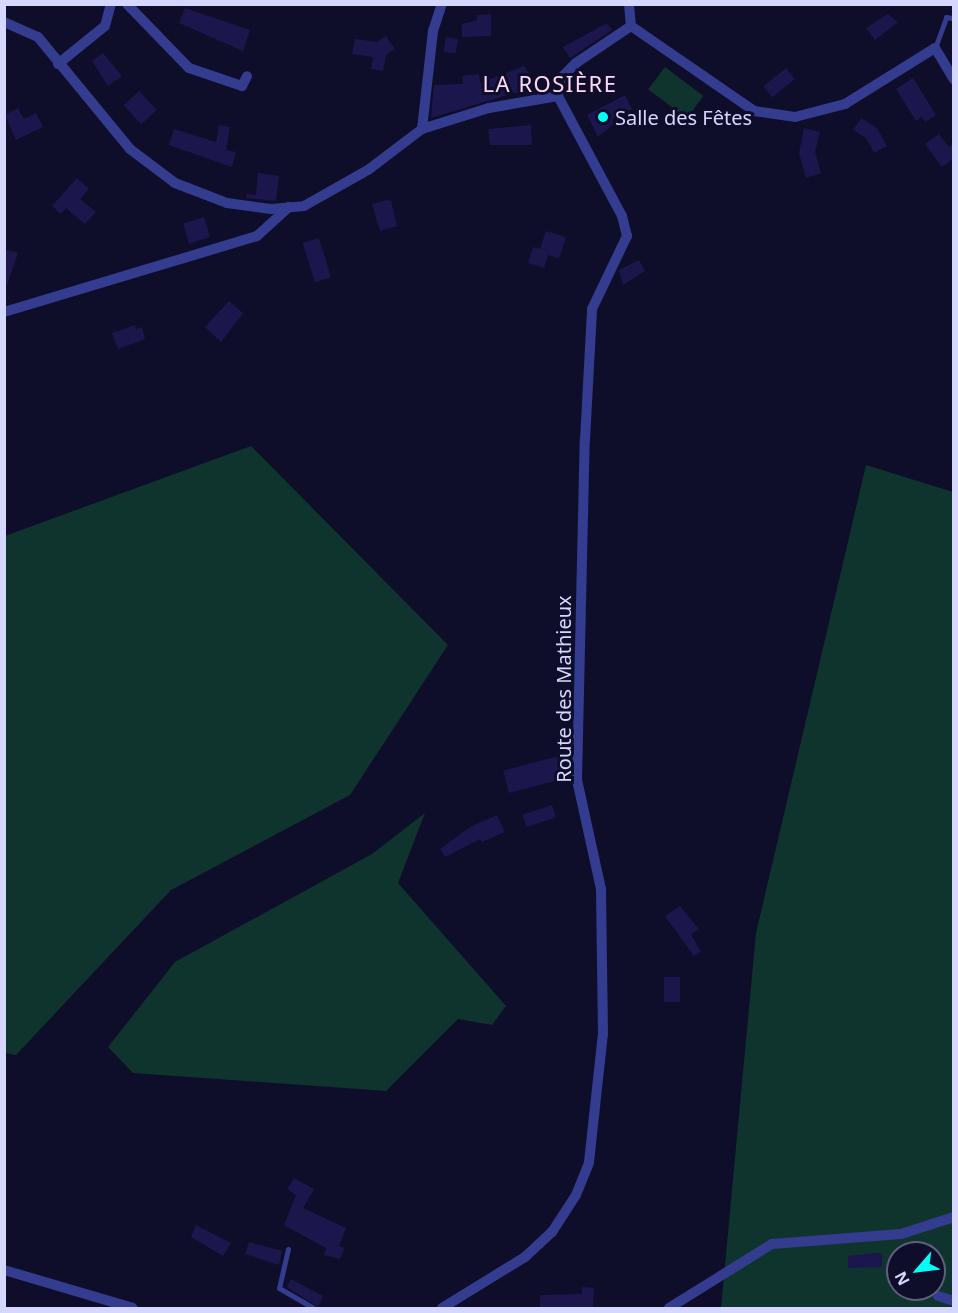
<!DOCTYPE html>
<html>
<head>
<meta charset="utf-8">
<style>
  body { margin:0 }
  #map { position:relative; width:958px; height:1313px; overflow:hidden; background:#0e0d2a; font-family:"Noto Sans",sans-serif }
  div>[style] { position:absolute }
  .green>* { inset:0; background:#0f342e; transform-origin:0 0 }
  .building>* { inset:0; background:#1b174d; transform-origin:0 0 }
  .service>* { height:5px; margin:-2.5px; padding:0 2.5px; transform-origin:2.5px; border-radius:2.5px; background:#333c8e }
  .minor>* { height:10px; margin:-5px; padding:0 5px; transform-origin:5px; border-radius:5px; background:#333c8e }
  .dots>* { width:16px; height:16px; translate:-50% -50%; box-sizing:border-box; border:3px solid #0e0d2a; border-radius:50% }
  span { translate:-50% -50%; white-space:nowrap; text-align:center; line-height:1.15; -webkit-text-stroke:6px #0e0d2a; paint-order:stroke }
  .poi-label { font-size:20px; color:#d6d7ff }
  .left { translate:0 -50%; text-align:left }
  .street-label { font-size:20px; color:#d6d7ff }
  .quarter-label { font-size:22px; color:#ffd8f6; letter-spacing:1.5px }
  .frame { position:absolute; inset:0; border:6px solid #d6d7ff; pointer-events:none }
  .north { position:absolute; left:886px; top:1241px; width:60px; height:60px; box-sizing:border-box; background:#0e0d2a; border:2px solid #5e5e7f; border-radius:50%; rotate:242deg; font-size:16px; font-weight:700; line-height:24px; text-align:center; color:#d6d7ff }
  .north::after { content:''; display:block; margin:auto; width:21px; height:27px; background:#02fff7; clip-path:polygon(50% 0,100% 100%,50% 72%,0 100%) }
</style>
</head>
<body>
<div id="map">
  <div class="green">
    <i style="left:665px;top:67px;width:48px;height:28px;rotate:37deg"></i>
    <i style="clip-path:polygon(251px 446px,448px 645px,350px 795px,171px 890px,16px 1055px,5px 1053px,5px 536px)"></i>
    <i style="clip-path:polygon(evenodd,866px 465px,953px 492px,953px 1308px,721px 1308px,756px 933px,866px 465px,898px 1253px,934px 1253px,934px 1289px,898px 1289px,898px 1253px)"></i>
    <i style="clip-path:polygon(425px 813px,398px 883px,506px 1006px,492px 1025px,458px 1019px,386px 1091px,133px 1073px,108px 1047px,175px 962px,372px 854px)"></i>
  </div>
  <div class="building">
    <i style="clip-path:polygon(185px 8px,250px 30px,243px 51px,179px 23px)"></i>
    <i style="clip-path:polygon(491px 14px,491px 36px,462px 37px,462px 24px,477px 20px,477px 15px)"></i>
    <i style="clip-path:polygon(888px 14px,898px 22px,875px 40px,866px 28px)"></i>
    <i style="clip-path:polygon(607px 23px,612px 30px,570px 58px,563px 47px)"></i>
    <i style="clip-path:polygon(386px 36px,395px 49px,386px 55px,383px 71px,371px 69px,373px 57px,352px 54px,355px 39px,377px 42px)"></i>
    <i style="left:446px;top:37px;width:12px;height:15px;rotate:9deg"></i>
    <i style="clip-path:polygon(103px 53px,122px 76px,108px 86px,92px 61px)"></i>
    <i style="clip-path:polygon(524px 66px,536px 83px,529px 87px,529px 93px,514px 93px,431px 118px,434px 85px,463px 84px,462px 76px,479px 74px,480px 83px)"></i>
    <i style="left:786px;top:68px;width:14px;height:29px;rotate:51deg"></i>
    <i style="clip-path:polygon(913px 78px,936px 115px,925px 122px,922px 117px,916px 121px,896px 89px)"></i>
    <i style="left:139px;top:91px;width:26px;height:21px;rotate:47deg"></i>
    <i style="clip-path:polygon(625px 95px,632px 109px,598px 137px,587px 115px)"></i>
    <i style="clip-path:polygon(18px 108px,24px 119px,36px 113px,43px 127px,16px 140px,5px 115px)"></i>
    <i style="clip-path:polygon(861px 118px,877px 128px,887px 146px,874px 153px,866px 138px,853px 130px)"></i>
    <i style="clip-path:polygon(219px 125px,230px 127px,226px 150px,236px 152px,232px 167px,169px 145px,174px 129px,216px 142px)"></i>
    <i style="clip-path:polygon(531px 125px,532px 145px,490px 145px,488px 129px)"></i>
    <i style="clip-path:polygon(804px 128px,820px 132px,815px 152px,821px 173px,806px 178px,799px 153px)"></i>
    <i style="clip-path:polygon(939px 134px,949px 147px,954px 144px,954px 158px,942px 167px,925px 144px)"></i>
    <i style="clip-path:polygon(258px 173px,279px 176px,276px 201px,246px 198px,246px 194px,256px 195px)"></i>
    <i style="clip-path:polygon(77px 178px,89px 189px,80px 199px,96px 212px,85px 224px,66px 208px,61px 214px,52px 206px)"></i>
    <i style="clip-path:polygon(386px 200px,391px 201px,397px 226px,380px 231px,372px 204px)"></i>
    <i style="left:204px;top:217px;width:21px;height:22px;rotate:73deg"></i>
    <i style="clip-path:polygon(546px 231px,566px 237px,559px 258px,548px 255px,544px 268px,528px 263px,533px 247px,540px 249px)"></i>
    <i style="left:319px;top:238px;width:41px;height:17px;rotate:73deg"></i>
    <i style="clip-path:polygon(4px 249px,18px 253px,6px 288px,4px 288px)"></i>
    <i style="clip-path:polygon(639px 260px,645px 271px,623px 285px,619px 270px)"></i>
    <i style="clip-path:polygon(229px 301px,243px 313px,221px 342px,205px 327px)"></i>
    <i style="clip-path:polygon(135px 325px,136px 329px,142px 327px,145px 339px,118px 349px,112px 333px)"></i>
    <i style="left:562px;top:755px;width:23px;height:61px;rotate:75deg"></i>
    <i style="left:552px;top:805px;width:13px;height:31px;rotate:72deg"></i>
    <i style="clip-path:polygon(497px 815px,505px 832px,482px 842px,480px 839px,445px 857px,440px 849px,470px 827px)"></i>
    <i style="clip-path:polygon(680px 906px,699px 929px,691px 934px,701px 952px,694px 956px,665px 916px)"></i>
    <i style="left:664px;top:977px;width:16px;height:25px"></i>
    <i style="clip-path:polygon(294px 1178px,314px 1189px,303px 1208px,346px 1228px,339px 1246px,345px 1248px,340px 1259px,324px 1255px,326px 1248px,284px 1225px,296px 1195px,287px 1189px)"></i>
    <i style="clip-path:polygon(196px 1225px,231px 1243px,223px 1256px,191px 1237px)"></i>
    <i style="clip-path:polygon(249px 1242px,282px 1251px,279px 1265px,245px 1254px)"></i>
    <i style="clip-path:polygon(874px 1253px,882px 1253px,882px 1267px,848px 1268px,848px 1256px)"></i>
    <i style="clip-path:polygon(291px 1279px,323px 1296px,318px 1307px,287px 1287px)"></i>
    <i style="clip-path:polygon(582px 1287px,594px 1288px,593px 1308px,540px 1308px,540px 1295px,582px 1294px)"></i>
  </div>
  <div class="service">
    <i style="left:935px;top:48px;width:33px;rotate:-70deg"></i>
    <i style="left:946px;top:17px;width:6px;rotate:9deg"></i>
    <i style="left:288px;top:1249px;width:40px;rotate:103deg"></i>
    <i style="left:279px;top:1288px;width:39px;rotate:30deg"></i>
  </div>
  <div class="minor">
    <i style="left:127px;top:4px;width:89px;rotate:45.9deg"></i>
    <i style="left:189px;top:68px;width:56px;rotate:18.8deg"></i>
    <i style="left:242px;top:86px;width:11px;rotate:-63deg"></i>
    <i style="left:629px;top:4px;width:22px;rotate:85deg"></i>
    <i style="left:4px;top:22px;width:37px;rotate:24deg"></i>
    <i style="left:38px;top:37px;width:145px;rotate:50.6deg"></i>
    <i style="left:130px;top:149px;width:56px;rotate:37.1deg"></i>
    <i style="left:175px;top:183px;width:56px;rotate:21deg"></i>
    <i style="left:227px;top:203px;width:44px;rotate:7.8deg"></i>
    <i style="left:271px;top:209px;width:33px;rotate:-5deg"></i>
    <i style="left:304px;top:206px;width:73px;rotate:-29.4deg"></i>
    <i style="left:368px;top:170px;width:68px;rotate:-37.2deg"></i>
    <i style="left:422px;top:129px;width:70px;rotate:-17.4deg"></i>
    <i style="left:489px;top:108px;width:70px;rotate:-9.9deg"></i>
    <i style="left:631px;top:26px;width:150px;rotate:34.6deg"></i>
    <i style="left:754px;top:111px;width:41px;rotate:8.3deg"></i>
    <i style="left:795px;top:117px;width:52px;rotate:-14.6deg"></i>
    <i style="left:845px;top:104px;width:106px;rotate:-31.9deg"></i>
    <i style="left:935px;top:48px;width:37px;rotate:59deg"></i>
    <i style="left:58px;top:64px;width:60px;rotate:-39deg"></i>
    <i style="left:105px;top:26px;width:23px;rotate:-75deg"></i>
    <i style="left:558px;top:96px;width:18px;rotate:-81deg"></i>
    <i style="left:561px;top:78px;width:21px;rotate:-45deg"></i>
    <i style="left:576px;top:63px;width:66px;rotate:-33.9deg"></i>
    <i style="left:422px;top:129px;width:99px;rotate:-83.6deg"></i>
    <i style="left:433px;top:31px;width:28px;rotate:-72deg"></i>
    <i style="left:4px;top:312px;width:264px;rotate:-16.7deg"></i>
    <i style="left:257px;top:236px;width:43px;rotate:-42.2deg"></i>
    <i style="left:4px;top:1270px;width:134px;rotate:16.4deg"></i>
    <i style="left:938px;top:1296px;width:17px;rotate:17deg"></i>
    <i style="left:442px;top:1308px;width:97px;rotate:-31.6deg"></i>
    <i style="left:525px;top:1257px;width:37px;rotate:-43deg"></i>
    <i style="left:552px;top:1232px;width:44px;rotate:-57deg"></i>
    <i style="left:576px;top:1195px;width:35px;rotate:-68deg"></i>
    <i style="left:589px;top:1162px;width:129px;rotate:-83.8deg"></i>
    <i style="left:603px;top:1034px;width:145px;rotate:-90.8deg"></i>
    <i style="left:601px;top:889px;width:112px;rotate:-102.4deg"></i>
    <i style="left:577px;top:780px;width:340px;rotate:-88.7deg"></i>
    <i style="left:585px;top:440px;width:131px;rotate:-86.9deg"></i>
    <i style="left:592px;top:309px;width:81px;rotate:-64.4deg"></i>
    <i style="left:627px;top:236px;width:21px;rotate:-104deg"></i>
    <i style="left:622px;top:216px;width:136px;rotate:-118.1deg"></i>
    <i style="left:669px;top:1308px;width:121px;rotate:-31.9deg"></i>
    <i style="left:772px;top:1244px;width:129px;rotate:-4.4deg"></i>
    <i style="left:901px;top:1234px;width:56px;rotate:-17.8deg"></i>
  </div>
  <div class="dots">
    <i style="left:603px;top:117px;background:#02fff7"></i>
  </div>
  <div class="poi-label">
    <span class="left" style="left:615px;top:117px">Salle des Fêtes</span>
  </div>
  <div class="street-label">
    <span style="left:563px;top:689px;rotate:-90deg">Route des Mathieux</span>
  </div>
  <div class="quarter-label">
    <span style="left:550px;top:84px">LA ROSIÈRE</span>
  </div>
  <div class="frame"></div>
  <div class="north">N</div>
</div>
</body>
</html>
